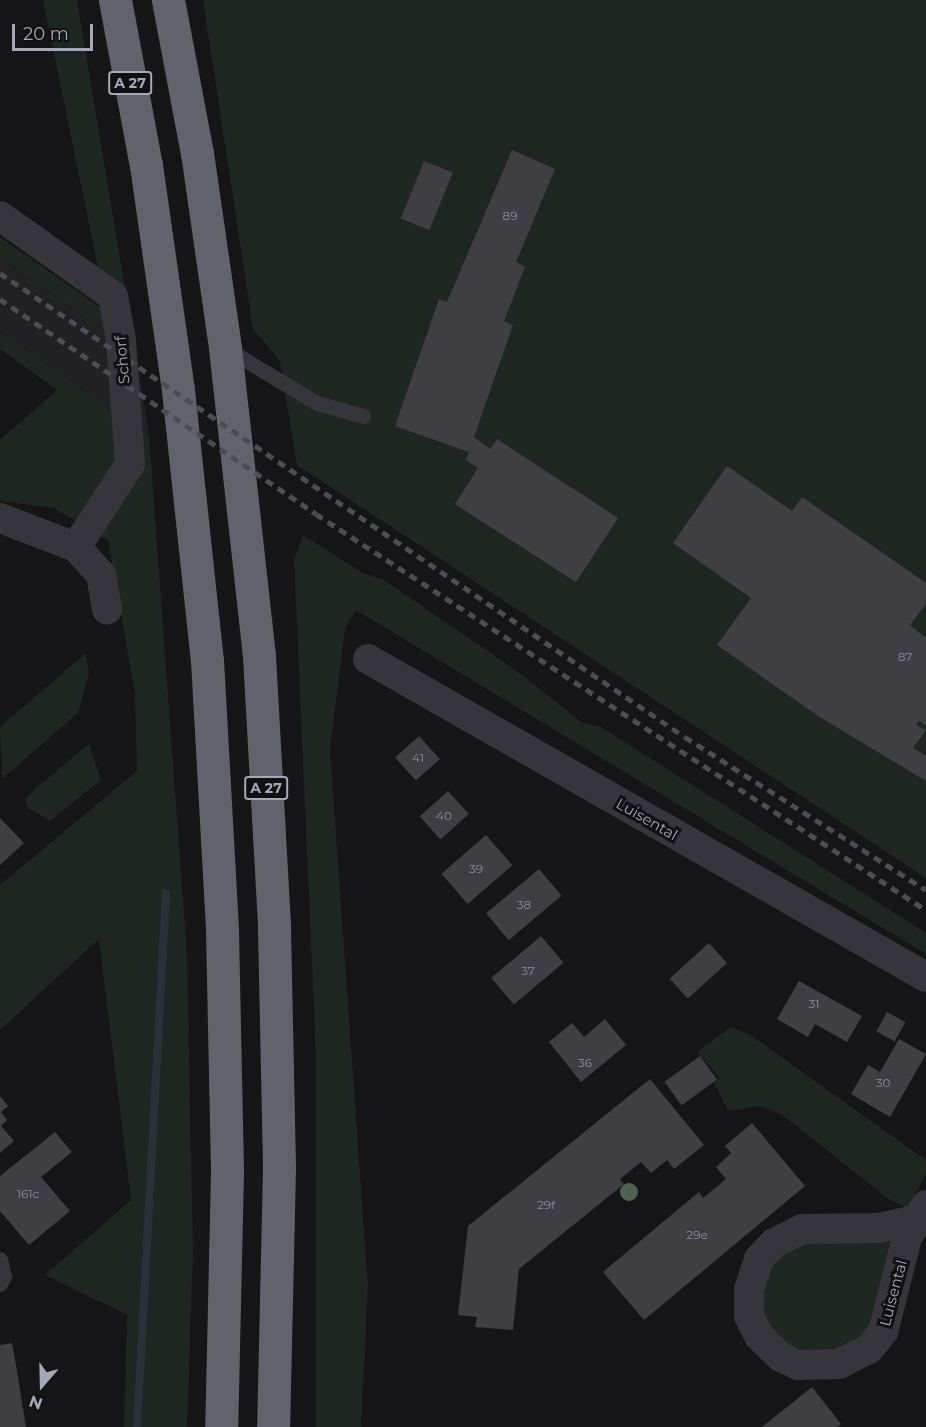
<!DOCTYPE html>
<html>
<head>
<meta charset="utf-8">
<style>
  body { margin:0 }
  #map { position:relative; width:926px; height:1427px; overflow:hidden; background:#151416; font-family:Montserrat,sans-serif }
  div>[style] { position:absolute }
  .built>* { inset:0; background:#212023 }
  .green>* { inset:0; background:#1e2621 }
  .stream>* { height:8px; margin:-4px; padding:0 4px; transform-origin:4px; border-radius:4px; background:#2a303a }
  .building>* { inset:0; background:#3f3e43; transform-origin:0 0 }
  .lane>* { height:15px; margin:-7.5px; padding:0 7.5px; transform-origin:7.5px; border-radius:7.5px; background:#36353b }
  .street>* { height:30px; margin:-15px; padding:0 15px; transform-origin:15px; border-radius:15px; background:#36353b }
  .highway>* { height:33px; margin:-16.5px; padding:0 16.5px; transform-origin:16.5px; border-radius:16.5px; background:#61626c }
  .rail>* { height:4.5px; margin-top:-2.25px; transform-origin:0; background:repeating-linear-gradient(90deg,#4c4c54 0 8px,transparent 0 14px) }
  .trees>* { width:18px; height:18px; margin:-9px; border-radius:50%; background:#4e6254 }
  span { translate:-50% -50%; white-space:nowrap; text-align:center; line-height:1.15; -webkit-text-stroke:6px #100f11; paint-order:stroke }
  .number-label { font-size:12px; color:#8c8d9a }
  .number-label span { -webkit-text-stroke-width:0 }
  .shield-label span { padding:2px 4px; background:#100f11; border:2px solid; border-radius:4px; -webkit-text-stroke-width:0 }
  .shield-label { font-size:14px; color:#a6a7b7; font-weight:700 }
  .street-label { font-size:15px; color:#a6a7b7 }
  .north { position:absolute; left:12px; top:1355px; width:60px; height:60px; -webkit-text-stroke:4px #100f11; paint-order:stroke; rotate:200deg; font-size:16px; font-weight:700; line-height:24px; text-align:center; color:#a6a7b7 }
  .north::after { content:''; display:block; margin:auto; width:21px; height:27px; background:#a6a7b7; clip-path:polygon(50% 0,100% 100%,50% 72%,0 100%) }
  .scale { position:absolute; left:12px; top:24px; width:81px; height:27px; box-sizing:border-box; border:3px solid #a6a7b7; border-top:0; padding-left:8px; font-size:18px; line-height:21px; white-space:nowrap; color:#a6a7b7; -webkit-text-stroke:4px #100f11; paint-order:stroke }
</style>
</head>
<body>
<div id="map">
  <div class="built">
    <i style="clip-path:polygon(0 257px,136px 354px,149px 436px,0 331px)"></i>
  </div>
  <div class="green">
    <i style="clip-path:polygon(43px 0,77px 0,136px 354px,0 257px,0 237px,107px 312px)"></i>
    <i style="clip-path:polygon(203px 0,926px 0,926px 878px,297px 465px,280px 361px,253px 329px)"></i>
    <i style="clip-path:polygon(0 331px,149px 436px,187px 954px,193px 1253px,187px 1427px,124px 1427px,127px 1315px,45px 1275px,131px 1200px,99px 939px,0 1030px,0 885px,137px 771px,135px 694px,108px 541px,54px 508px,0 501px,0 440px,57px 390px,0 349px)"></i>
    <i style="clip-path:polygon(303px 535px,363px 573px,384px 580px,517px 671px,581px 722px,601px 727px,926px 933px,926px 954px,356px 610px,345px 629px,330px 749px,368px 1287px,361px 1427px,316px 1427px,316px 1056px,294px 559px)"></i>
    <i style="clip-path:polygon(86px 653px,89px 674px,78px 713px,2px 779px,0 727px)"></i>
    <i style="clip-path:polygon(89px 744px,101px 780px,50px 821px,28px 808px,25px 800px,36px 788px)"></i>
    <i style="clip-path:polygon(731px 1027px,749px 1034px,926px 1160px,926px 1174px,908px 1208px,890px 1200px,781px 1114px,760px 1106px,728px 1111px,714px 1083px,720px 1078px,697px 1052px)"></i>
    <i style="clip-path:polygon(898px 1234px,881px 1317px,859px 1348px,794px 1355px,762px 1325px,759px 1280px,787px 1243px)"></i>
  </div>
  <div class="stream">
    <i style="left:137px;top:1427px;width:534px;rotate:-86.89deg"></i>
  </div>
  <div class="building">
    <i style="clip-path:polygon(512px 150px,555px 169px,516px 262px,525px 267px,504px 321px,513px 325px,474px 437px,490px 449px,497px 439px,618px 518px,576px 582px,455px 504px,478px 468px,466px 460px,469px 452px,395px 426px,439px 299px,447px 302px)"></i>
    <i style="left:424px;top:161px;width:31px;height:62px;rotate:22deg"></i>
    <i style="clip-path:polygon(727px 466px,792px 511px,802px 497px,926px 583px,926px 604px,910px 625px,926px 638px,926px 726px,919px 721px,916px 725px,926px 730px,913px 748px,926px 756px,926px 781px,818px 716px,717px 645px,751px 598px,673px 543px)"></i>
    <i style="left:419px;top:736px;width:31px;height:32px;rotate:48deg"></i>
    <i style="left:448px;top:791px;width:31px;height:38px;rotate:48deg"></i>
    <i style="clip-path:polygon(0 818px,24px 843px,0 865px)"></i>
    <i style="left:486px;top:835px;width:40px;height:59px;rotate:49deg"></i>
    <i style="left:539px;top:869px;width:35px;height:69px;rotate:50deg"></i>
    <i style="left:541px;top:936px;width:35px;height:65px;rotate:50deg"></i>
    <i style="left:709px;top:943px;width:27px;height:53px;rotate:48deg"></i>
    <i style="clip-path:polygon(799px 981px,862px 1016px,847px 1042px,815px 1024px,808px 1037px,777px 1019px)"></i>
    <i style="left:887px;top:1012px;width:21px;height:22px;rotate:29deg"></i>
    <i style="clip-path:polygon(605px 1019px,626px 1045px,581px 1082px,549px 1042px,572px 1023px,584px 1037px)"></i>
    <i style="clip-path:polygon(899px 1039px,926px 1054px,890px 1117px,851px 1094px,868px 1065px,880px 1072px)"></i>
    <i style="left:700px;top:1056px;width:29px;height:44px;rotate:54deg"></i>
    <i style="clip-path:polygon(650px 1079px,704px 1145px,674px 1169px,667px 1160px,651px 1173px,641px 1162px,620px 1179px,624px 1184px,519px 1269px,513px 1330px,475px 1327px,477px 1317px,458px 1315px,468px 1226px)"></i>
    <i style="clip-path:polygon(0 1096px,8px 1106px,1px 1112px,7px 1120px,1px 1126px,14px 1141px,0 1153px)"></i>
    <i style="clip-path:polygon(752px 1123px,805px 1186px,644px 1320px,603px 1272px,699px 1192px,703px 1198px,726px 1179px,716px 1167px,731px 1153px,725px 1146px)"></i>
    <i style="clip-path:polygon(55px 1132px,72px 1152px,41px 1177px,70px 1211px,29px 1245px,0 1211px,0 1176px)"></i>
    <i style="clip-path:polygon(12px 1343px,16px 1365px,26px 1427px,0 1427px,0 1345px)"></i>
    <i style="clip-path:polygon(812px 1387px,841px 1424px,837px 1427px,762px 1427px)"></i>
  </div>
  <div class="lane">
    <i style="left:227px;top:349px;width:105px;rotate:31deg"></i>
    <i style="left:317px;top:403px;width:48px;rotate:15.8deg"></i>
    <i style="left:0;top:1259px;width:17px;rotate:77deg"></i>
    <i style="left:4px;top:1276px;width:9px;rotate:117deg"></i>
  </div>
  <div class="street">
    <i style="left:0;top:216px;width:138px;rotate:35.3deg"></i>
    <i style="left:113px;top:296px;width:45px;rotate:79.7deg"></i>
    <i style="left:121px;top:340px;width:124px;rotate:85.8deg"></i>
    <i style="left:130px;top:464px;width:99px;rotate:123deg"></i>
    <i style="left:0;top:518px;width:81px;rotate:20.9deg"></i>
    <i style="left:76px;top:547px;width:38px;rotate:48deg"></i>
    <i style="left:101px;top:575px;width:35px;rotate:80deg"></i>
    <i style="left:368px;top:659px;width:642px;rotate:29.68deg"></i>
    <i style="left:918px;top:1219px;width:39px;rotate:167deg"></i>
    <i style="left:880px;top:1228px;width:78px;rotate:179.3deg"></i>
    <i style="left:802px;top:1229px;width:31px;rotate:153deg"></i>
    <i style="left:774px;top:1243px;width:22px;rotate:133deg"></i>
    <i style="left:759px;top:1259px;width:32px;rotate:108deg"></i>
    <i style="left:749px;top:1289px;width:27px;rotate:90deg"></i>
    <i style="left:749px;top:1316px;width:22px;rotate:63deg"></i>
    <i style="left:759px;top:1336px;width:30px;rotate:44deg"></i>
    <i style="left:781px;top:1357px;width:19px;rotate:25deg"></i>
    <i style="left:798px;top:1365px;width:41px;rotate:-1.4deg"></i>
    <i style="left:839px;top:1364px;width:34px;rotate:-27deg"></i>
    <i style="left:869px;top:1349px;width:22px;rotate:-51deg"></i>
    <i style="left:883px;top:1332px;width:97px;rotate:-75.7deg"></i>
    <i style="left:907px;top:1238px;width:38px;rotate:-60deg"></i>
  </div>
  <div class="highway">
    <i style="left:115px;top:0;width:168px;rotate:79.4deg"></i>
    <i style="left:146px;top:165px;width:227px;rotate:81.9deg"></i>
    <i style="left:178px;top:390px;width:272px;rotate:83.9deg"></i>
    <i style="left:207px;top:660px;width:271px;rotate:86.8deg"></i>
    <i style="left:222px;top:931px;width:241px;rotate:88.8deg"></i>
    <i style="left:227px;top:1172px;width:255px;rotate:91.3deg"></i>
    <i style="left:168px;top:0;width:156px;rotate:79.3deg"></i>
    <i style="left:197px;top:153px;width:197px;rotate:81.8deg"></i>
    <i style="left:225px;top:348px;width:310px;rotate:83.7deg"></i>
    <i style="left:259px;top:656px;width:272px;rotate:86.8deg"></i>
    <i style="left:274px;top:928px;width:240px;rotate:88.8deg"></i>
    <i style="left:279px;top:1168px;width:259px;rotate:91.3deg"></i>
  </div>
  <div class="rail">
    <i style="left:0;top:273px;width:827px;rotate:34.11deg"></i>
    <i style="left:685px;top:737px;width:285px;rotate:32.4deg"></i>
    <i style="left:0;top:299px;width:382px;rotate:34.2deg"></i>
    <i style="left:316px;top:514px;width:727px;rotate:32.99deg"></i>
  </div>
  <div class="trees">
    <i style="left:629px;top:1192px"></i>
  </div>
  <div class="number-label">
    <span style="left:510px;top:216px">89</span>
    <span style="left:905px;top:657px">87</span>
    <span style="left:418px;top:758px">41</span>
    <span style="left:444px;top:816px">40</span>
    <span style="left:476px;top:869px">39</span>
    <span style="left:524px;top:905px">38</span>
    <span style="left:528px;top:971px">37</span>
    <span style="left:814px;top:1004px">31</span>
    <span style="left:585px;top:1063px">36</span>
    <span style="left:883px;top:1083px">30</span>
    <span style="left:28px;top:1194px">161c</span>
    <span style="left:546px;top:1205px">29f</span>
    <span style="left:697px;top:1235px">29e</span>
  </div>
  <div class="shield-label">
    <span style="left:130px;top:83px">A 27</span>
    <span style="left:266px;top:788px">A 27</span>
  </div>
  <div class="street-label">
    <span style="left:122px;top:360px;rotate:-95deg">Schorf</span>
    <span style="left:647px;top:819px;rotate:30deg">Luisental</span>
    <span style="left:893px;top:1293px;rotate:-75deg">Luisental</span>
  </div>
  <div class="north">N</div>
  <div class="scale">20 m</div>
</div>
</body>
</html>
